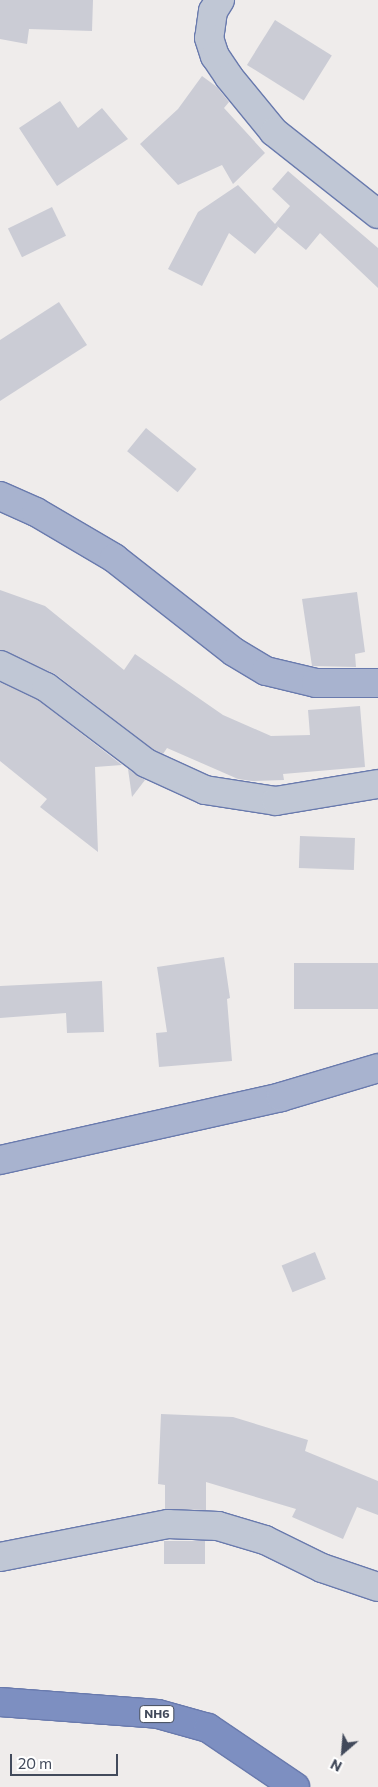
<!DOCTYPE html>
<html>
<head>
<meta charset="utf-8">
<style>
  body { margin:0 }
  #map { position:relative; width:378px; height:1787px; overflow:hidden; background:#efeceb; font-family:Commissioner,sans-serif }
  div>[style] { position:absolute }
  .building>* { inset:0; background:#cbccd5; transform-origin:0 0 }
  .roads { filter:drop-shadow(1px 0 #697aad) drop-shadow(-1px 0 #697aad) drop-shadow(0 1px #697aad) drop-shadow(0 -1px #697aad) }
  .street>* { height:28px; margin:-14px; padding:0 14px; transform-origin:14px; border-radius:14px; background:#c0c7d5 }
  .primary>* { height:28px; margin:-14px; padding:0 14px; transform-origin:14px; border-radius:14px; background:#a8b3cf }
  .highway>* { height:28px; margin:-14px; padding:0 14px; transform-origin:14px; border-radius:14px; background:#7d8fc1 }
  span { translate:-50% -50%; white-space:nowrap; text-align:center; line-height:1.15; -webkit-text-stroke:5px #fff; paint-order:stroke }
  .shield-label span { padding:1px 4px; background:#fff; border:1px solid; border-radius:4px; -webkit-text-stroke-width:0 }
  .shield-label { font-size:12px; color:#424a5b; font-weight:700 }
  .north { position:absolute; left:318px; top:1727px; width:50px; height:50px; -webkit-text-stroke:4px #fff; paint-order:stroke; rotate:207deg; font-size:14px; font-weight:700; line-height:20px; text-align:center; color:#424a5b }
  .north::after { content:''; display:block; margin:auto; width:18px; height:22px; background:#424a5b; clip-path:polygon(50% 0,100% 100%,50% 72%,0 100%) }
  .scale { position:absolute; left:10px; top:1754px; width:108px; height:22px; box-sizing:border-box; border:2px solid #424a5b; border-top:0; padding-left:6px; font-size:15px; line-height:18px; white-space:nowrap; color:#424a5b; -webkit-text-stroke:4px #fff; paint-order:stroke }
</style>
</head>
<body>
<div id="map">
  <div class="building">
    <i style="clip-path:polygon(0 0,93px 0,92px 31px,29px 29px,27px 44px,0 39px)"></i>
    <i style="left:275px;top:20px;width:67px;height:53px;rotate:32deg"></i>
    <i style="clip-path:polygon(202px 76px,217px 87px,229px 102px,224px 108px,265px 153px,233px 184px,222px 165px,178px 185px,140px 144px,178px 109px)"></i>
    <i style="clip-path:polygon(60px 101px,78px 128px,102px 108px,128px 139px,57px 186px,19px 128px)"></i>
    <i style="clip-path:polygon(288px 171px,378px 248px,378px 288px,320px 233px,306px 250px,276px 225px,278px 227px,255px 254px,229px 233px,202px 286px,168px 269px,198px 212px,238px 185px,275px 224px,290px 206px,272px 189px)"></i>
    <i style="left:52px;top:207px;width:32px;height:49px;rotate:64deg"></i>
    <i style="clip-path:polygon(59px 302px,87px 345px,0 401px,0 340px)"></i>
    <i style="left:146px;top:428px;width:65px;height:30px;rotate:39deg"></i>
    <i style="clip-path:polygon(0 590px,45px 606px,124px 670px,135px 654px,223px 715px,271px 736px,310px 735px,308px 710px,360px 706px,365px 767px,283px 774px,284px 780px,252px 781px,238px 779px,167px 748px,163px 754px,154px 750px,55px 674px,0 650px)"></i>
    <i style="clip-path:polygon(357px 592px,365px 652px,355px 654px,356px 667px,312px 666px,302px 599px)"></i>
    <i style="clip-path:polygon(0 682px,38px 700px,122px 765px,95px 767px,98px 852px,40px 807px,47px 799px,0 761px)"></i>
    <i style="clip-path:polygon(128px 769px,145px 780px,132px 797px)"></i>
    <i style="left:300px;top:836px;width:55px;height:32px;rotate:2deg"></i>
    <i style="clip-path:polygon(224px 957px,230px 998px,227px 999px,232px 1061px,159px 1067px,156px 1033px,167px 1032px,157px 967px)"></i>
    <i style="left:378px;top:963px;width:46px;height:84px;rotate:90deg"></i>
    <i style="clip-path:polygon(102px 981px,104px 1032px,67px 1033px,66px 1013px,0 1018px,0 986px)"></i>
    <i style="left:315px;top:1252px;width:29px;height:36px;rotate:68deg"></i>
    <i style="clip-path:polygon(161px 1414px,233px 1417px,308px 1440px,305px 1451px,378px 1481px,378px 1515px,357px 1507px,343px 1539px,292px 1517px,296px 1509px,206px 1482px,206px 1510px,165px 1509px,165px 1485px,158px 1484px)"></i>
    <i style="left:164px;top:1541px;width:41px;height:23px"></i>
  </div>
  <div class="roads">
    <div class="street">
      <i style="left:220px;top:0;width:13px;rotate:122deg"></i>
      <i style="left:213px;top:11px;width:27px;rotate:98deg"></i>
      <i style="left:209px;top:38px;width:19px;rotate:72deg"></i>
      <i style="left:215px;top:56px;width:25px;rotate:56deg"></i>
      <i style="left:229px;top:77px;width:71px;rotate:50.7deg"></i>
      <i style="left:274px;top:132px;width:132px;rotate:38.3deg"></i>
      <i style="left:0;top:665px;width:51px;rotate:25.6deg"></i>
      <i style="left:46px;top:687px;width:126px;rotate:37.2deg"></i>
      <i style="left:146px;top:763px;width:65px;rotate:24.6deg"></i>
      <i style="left:205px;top:790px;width:72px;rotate:8.8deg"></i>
      <i style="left:276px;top:801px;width:103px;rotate:-9.5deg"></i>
      <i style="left:0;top:1557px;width:171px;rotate:-11.1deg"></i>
      <i style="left:168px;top:1524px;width:50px;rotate:2.3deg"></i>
      <i style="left:218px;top:1526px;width:49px;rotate:16.6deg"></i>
      <i style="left:265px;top:1540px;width:64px;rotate:26.2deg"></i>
      <i style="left:322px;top:1568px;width:59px;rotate:18.7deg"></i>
    </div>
    <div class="primary">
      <i style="left:0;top:496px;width:39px;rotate:24deg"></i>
      <i style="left:36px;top:512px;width:91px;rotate:30.5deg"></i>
      <i style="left:114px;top:558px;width:152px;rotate:38.1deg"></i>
      <i style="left:234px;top:652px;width:37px;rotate:31deg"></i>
      <i style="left:266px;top:671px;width:51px;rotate:13.5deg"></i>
      <i style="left:316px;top:683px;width:62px"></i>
      <i style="left:0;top:1160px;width:288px;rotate:-12.6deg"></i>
      <i style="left:281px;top:1097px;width:101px;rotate:-16.6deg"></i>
    </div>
    <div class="highway">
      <i style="left:0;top:1702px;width:158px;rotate:4.3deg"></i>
      <i style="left:158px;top:1714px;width:52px;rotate:15.6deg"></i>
      <i style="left:208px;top:1728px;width:105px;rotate:34.1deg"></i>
    </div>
  </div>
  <div class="shield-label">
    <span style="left:157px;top:1714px">NH6</span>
  </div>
  <div class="north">N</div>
  <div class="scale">20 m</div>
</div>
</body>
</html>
